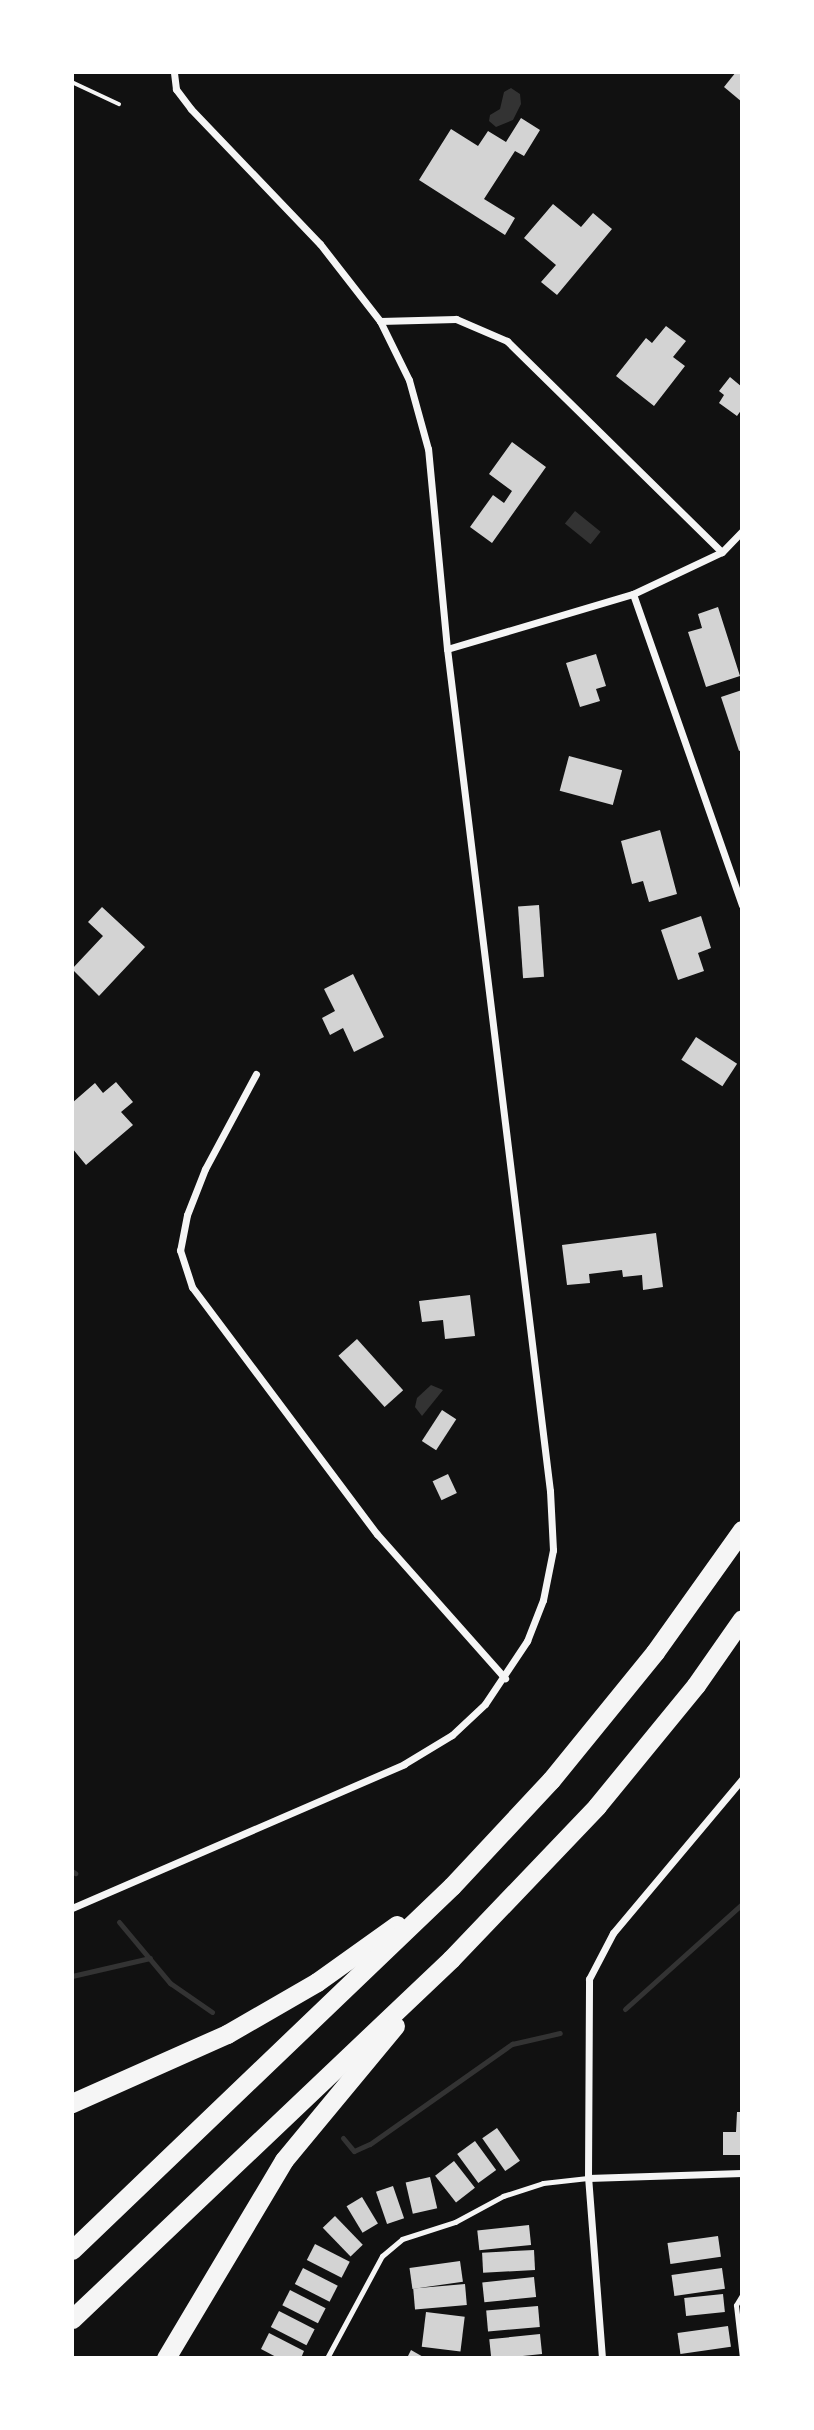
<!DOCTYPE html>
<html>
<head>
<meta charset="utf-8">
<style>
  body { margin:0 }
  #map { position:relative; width:814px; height:2430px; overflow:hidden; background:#111; font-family:"Sofia Sans Condensed",sans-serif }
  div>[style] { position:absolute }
  .water>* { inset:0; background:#333; transform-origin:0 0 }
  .stream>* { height:5px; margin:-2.5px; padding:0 2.5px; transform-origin:2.5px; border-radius:2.5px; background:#333 }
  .building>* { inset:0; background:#d3d3d3; transform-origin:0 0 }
  .path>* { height:3.5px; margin:-1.75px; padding:0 1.75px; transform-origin:1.75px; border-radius:1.75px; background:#f5f5f5 }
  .service>* { height:5px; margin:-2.5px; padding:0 2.5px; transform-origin:2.5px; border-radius:2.5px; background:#f5f5f5 }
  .minor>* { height:7px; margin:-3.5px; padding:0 3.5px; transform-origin:3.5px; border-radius:3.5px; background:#f5f5f5 }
  .motorway>* { height:19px; margin:-9.5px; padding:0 9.5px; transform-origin:9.5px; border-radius:9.5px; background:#f5f5f5 }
  span { translate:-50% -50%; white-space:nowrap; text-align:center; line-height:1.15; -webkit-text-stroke:5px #fff; paint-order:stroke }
  .frame { position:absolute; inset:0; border:74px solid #fff; pointer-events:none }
</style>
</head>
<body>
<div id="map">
  <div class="water">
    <i style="clip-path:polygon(511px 88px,520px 94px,521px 104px,513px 120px,496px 127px,489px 121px,490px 115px,500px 109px,504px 92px)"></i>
    <i style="left:575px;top:511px;width:33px;height:16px;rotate:39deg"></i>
    <i style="clip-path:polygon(431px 1385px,443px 1390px,422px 1416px,415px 1407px,417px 1398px)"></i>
  </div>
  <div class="stream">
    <i style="left:72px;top:1871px;width:4px;rotate:34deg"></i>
    <i style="left:119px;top:1922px;width:80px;rotate:50.1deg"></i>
    <i style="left:170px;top:1983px;width:51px;rotate:34.6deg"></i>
    <i style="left:72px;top:1976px;width:80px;rotate:-13deg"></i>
    <i style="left:625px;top:2009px;width:157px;rotate:-41.9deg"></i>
    <i style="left:343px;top:2138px;width:17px;rotate:50deg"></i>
    <i style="left:354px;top:2151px;width:17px;rotate:-24deg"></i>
    <i style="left:370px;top:2144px;width:174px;rotate:-35.2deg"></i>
    <i style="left:512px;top:2044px;width:49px;rotate:-12.9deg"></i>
  </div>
  <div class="building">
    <i style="clip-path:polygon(736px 72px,742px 72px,742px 102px,724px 87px)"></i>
    <i style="clip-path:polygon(521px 118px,540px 130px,524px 156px,515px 151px,484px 199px,515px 218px,505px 235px,419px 180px,451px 129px,478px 146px,488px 131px,506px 142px)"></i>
    <i style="clip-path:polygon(553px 204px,581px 227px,593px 213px,612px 229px,557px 295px,541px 282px,556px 265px,524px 238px)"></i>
    <i style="clip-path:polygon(666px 326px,686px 341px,673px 357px,685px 366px,654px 406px,616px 376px,646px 338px,652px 343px)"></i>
    <i style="clip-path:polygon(730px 377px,742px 387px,742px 409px,737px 416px,719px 403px,724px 395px,719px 391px)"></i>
    <i style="clip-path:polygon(512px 442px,546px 467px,492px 543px,470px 527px,493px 495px,504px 503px,512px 491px,489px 474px)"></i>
    <i style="clip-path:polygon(718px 607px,740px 676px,706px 687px,688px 632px,702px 628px,698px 614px)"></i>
    <i style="clip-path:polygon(596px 654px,606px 686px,596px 689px,600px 701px,580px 707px,566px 663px)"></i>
    <i style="clip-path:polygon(742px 690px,742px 750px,739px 751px,721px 697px)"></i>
    <i style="left:569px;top:756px;width:55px;height:36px;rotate:15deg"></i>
    <i style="clip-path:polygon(660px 830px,677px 894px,649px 902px,643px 881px,632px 884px,621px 841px)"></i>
    <i style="left:539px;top:905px;width:72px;height:21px;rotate:86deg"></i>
    <i style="clip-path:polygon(102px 907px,145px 947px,99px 996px,72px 969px,103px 936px,88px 922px)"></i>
    <i style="clip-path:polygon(701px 916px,711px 948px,698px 953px,704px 971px,678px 980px,661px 930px)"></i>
    <i style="clip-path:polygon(353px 974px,384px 1037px,354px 1052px,343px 1028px,330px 1035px,322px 1018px,335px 1011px,324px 989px)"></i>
    <i style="left:696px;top:1037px;width:49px;height:27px;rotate:33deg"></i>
    <i style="clip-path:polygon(116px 1082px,133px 1102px,121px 1112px,133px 1125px,86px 1165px,72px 1148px,72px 1103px,95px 1083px,103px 1093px)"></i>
    <i style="clip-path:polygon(656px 1233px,663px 1287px,643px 1290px,642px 1275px,623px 1277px,622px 1270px,589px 1274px,590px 1283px,567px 1285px,562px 1245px)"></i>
    <i style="clip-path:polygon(470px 1295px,475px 1336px,445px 1339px,443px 1320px,422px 1322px,419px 1301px)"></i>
    <i style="left:357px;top:1339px;width:69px;height:25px;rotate:48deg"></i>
    <i style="left:442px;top:1410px;width:17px;height:37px;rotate:33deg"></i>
    <i style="left:448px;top:1474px;width:21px;height:17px;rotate:65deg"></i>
    <i style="clip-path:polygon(737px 2112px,742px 2112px,742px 2155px,723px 2155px,723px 2132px,736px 2132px)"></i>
    <i style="left:497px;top:2128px;width:40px;height:18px;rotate:55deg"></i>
    <i style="left:475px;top:2141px;width:36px;height:22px;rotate:54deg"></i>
    <i style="left:454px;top:2161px;width:34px;height:24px;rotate:52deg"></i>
    <i style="left:430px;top:2177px;width:32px;height:25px;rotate:77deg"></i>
    <i style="left:393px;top:2186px;width:34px;height:18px;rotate:71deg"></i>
    <i style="left:362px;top:2197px;width:31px;height:18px;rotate:59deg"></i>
    <i style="left:335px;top:2216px;width:40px;height:17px;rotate:46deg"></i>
    <i style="left:529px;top:2225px;width:20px;height:52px;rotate:84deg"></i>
    <i style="left:718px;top:2236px;width:21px;height:51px;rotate:82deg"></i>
    <i style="left:315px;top:2244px;width:39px;height:18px;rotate:27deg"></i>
    <i style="left:534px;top:2250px;width:20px;height:52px;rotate:87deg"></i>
    <i style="left:460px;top:2261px;width:21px;height:51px;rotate:82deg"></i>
    <i style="left:303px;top:2268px;width:39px;height:18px;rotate:27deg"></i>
    <i style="left:722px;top:2268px;width:21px;height:51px;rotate:82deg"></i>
    <i style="left:534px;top:2277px;width:20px;height:52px;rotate:84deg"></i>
    <i style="left:465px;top:2284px;width:21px;height:52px;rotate:85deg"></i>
    <i style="left:290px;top:2290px;width:40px;height:17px;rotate:27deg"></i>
    <i style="left:723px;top:2294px;width:18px;height:39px;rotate:84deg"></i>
    <i style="left:538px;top:2306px;width:21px;height:52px;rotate:85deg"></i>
    <i style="left:279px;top:2311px;width:40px;height:18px;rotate:27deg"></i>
    <i style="left:426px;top:2312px;width:39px;height:35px;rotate:7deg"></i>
    <i style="left:728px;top:2326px;width:21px;height:51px;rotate:82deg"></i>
    <i style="clip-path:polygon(269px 2333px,304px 2351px,301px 2358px,278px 2358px,261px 2349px)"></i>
    <i style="left:540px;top:2334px;width:20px;height:51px;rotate:84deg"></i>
    <i style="clip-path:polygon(411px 2350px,425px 2358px,407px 2358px)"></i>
  </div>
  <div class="path">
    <i style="left:72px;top:82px;width:52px;rotate:25.1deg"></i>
  </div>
  <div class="service">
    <i style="left:327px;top:2358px;width:116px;rotate:-61.7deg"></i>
    <i style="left:382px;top:2256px;width:26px;rotate:-40deg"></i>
    <i style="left:402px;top:2239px;width:56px;rotate:-17.8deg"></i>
    <i style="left:455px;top:2222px;width:55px;rotate:-28.4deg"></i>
    <i style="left:503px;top:2196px;width:42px;rotate:-18deg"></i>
    <i style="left:543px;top:2183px;width:45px;rotate:-6.3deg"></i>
    <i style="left:742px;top:2358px;width:53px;rotate:-96.5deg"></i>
    <i style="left:736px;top:2305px;width:12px;rotate:-59deg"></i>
  </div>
  <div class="minor">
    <i style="left:380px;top:321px;width:76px;rotate:-1.5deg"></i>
    <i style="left:456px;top:319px;width:56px;rotate:23.3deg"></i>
    <i style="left:507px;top:341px;width:301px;rotate:44.5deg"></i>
    <i style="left:633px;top:594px;width:330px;rotate:70.7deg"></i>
    <i style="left:447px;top:649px;width:194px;rotate:-16.5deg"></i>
    <i style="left:633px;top:594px;width:98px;rotate:-25.3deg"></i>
    <i style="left:722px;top:552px;width:29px;rotate:-46deg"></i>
    <i style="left:256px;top:1074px;width:108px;rotate:118.2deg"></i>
    <i style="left:205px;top:1169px;width:49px;rotate:111.4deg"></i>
    <i style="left:187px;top:1215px;width:36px;rotate:101deg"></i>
    <i style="left:180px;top:1250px;width:39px;rotate:72deg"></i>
    <i style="left:192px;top:1287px;width:309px;rotate:53.2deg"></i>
    <i style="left:377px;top:1534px;width:193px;rotate:48.4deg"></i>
    <i style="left:72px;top:1908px;width:362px;rotate:-23.4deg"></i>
    <i style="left:404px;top:1764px;width:56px;rotate:-31.1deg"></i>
    <i style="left:452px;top:1735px;width:45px;rotate:-43.2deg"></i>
    <i style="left:485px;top:1704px;width:76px;rotate:-56.3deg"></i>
    <i style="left:527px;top:1641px;width:44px;rotate:-68.7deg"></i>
    <i style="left:543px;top:1600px;width:51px;rotate:-78.7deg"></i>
    <i style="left:553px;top:1550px;width:59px;rotate:-92.9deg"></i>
    <i style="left:550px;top:1491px;width:848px;rotate:-96.97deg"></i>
    <i style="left:447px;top:649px;width:201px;rotate:-95.4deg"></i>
    <i style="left:428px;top:449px;width:72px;rotate:-105.4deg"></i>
    <i style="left:409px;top:380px;width:66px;rotate:-116.2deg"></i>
    <i style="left:380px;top:321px;width:98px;rotate:-127.9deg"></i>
    <i style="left:320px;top:244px;width:187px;rotate:-133.7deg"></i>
    <i style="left:191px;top:109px;width:25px;rotate:-127deg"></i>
    <i style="left:176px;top:89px;width:17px;rotate:-97deg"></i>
    <i style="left:588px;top:2178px;width:154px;rotate:-1.9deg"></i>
    <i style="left:602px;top:2358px;width:181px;rotate:-94.4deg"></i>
    <i style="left:588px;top:2178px;width:199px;rotate:-89.7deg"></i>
    <i style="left:589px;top:1979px;width:52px;rotate:-62.4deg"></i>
    <i style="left:613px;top:1933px;width:201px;rotate:-50deg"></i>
  </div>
  <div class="motorway">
    <i style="left:72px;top:2103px;width:170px;rotate:-24deg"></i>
    <i style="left:227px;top:2034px;width:104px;rotate:-30deg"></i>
    <i style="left:317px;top:1982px;width:98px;rotate:-35.5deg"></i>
    <i style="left:72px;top:2250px;width:526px;rotate:-43.77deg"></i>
    <i style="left:452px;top:1886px;width:145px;rotate:-47deg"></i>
    <i style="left:551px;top:1780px;width:165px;rotate:-50.9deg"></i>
    <i style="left:655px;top:1652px;width:150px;rotate:-54.5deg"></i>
    <i style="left:72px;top:2319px;width:523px;rotate:-43.53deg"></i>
    <i style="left:451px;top:1959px;width:211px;rotate:-46.3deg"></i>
    <i style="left:597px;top:1806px;width:156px;rotate:-50.7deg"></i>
    <i style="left:696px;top:1685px;width:80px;rotate:-55.1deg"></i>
    <i style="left:166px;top:2358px;width:230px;rotate:-59.2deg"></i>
    <i style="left:284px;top:2160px;width:174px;rotate:-50.4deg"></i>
  </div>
  <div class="frame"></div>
</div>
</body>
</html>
